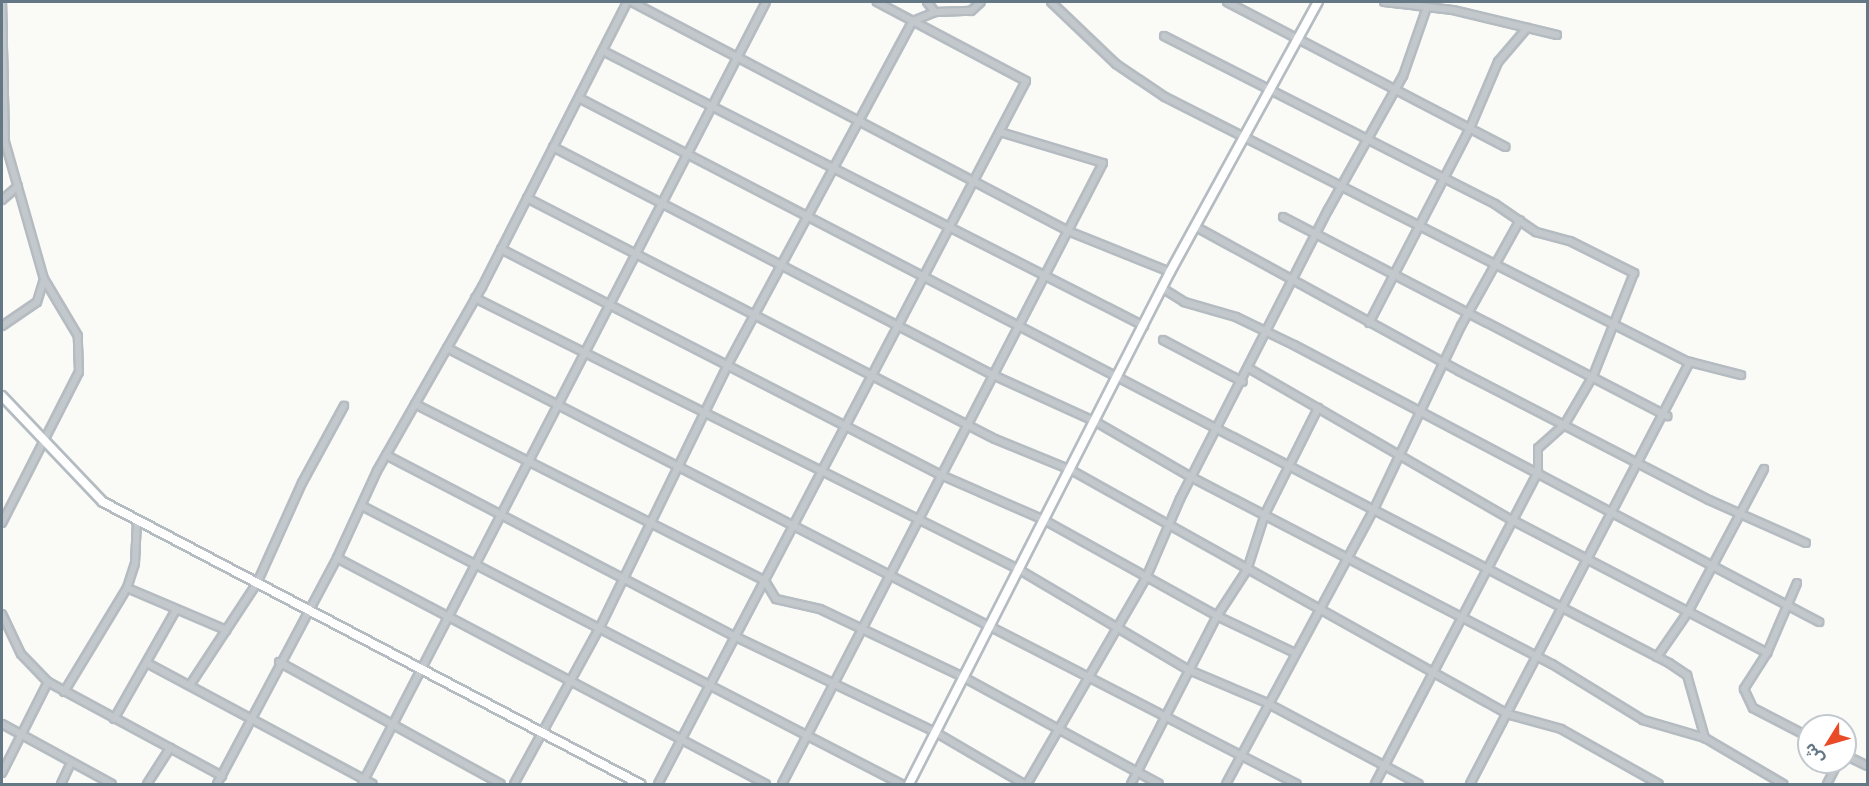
<!DOCTYPE html>
<html>
<head>
<meta charset="utf-8">
<style>
  body { margin:0 }
  #map { position:relative; width:1869px; height:786px; overflow:hidden; background:#fafaf7; font-family:"Source Sans 3","Noto Sans Arabic",sans-serif }
  div>[style] { position:absolute }
  .roads { filter:drop-shadow(2px 0 #b5bcc1) drop-shadow(-2px 0 #b5bcc1) drop-shadow(0 2px #b5bcc1) drop-shadow(0 -2px #b5bcc1) }
  .street>* { height:6px; margin:-3px; padding:0 3px; transform-origin:3px; border-radius:3px; background:#c3c8cc }
  .secondary>* { height:8px; margin:-4px; padding:0 4px; transform-origin:4px; border-radius:4px; background:#fff }
  span { translate:-50% -50%; white-space:nowrap; text-align:center; line-height:1.15; -webkit-text-stroke:6px #fff; paint-order:stroke }
  .frame { position:absolute; inset:0; border:3px solid #647784; pointer-events:none }
  .north { position:absolute; left:1797px; top:714px; width:60px; height:60px; box-sizing:border-box; background:#fff; border:2px solid #c1c9ce; border-radius:50%; rotate:233deg; font-size:16px; font-weight:700; line-height:24px; text-align:center; color:#647784 }
  .north::after { content:''; display:block; margin:auto; width:21px; height:27px; background:#ea4b27; clip-path:polygon(50% 0,100% 100%,50% 72%,0 100%) }
</style>
</head>
<body>
<div id="map">
  <div class="roads">
    <div class="street">
      <i style="left:632px;top:2px;width:492px;rotate:27.7deg"></i>
      <i style="left:1068px;top:231px;width:110px;rotate:21.9deg"></i>
      <i style="left:927px;top:2px;width:13px;rotate:51deg"></i>
      <i style="left:1051px;top:2px;width:90px;rotate:43.6deg"></i>
      <i style="left:1116px;top:64px;width:59px;rotate:34deg"></i>
      <i style="left:1165px;top:97px;width:584px;rotate:26.87deg"></i>
      <i style="left:1686px;top:361px;width:57px;rotate:14.3deg"></i>
      <i style="left:1227px;top:2px;width:314px;rotate:27.5deg"></i>
      <i style="left:1384px;top:2px;width:69px;rotate:6.6deg"></i>
      <i style="left:1453px;top:10px;width:107px;rotate:13.5deg"></i>
      <i style="left:1164px;top:36px;width:371px;rotate:26.9deg"></i>
      <i style="left:1495px;top:204px;width:50px;rotate:34.3deg"></i>
      <i style="left:1536px;top:232px;width:35px;rotate:15deg"></i>
      <i style="left:1570px;top:241px;width:72px;rotate:26.6deg"></i>
      <i style="left:1634px;top:273px;width:111px;rotate:111.7deg"></i>
      <i style="left:1593px;top:376px;width:56px;rotate:120.3deg"></i>
      <i style="left:1565px;top:424px;width:36px;rotate:138deg"></i>
      <i style="left:1538px;top:448px;width:24px;rotate:90deg"></i>
      <i style="left:1538px;top:472px;width:352px;rotate:117.6deg"></i>
      <i style="left:603px;top:51px;width:607px;rotate:26.95deg"></i>
      <i style="left:579px;top:98px;width:1228px;rotate:27.4deg"></i>
      <i style="left:1669px;top:663px;width:22px;rotate:34deg"></i>
      <i style="left:1687px;top:675px;width:66px;rotate:74.1deg"></i>
      <i style="left:553px;top:147px;width:496px;rotate:27.4deg"></i>
      <i style="left:993px;top:375px;width:113px;rotate:24.5deg"></i>
      <i style="left:1096px;top:422px;width:110px;rotate:30.1deg"></i>
      <i style="left:1191px;top:477px;width:407px;rotate:27.4deg"></i>
      <i style="left:1552px;top:664px;width:107px;rotate:31.6deg"></i>
      <i style="left:1643px;top:720px;width:65px;rotate:16.2deg"></i>
      <i style="left:1705px;top:738px;width:91px;rotate:30.5deg"></i>
      <i style="left:527px;top:198px;width:526px;rotate:27.25deg"></i>
      <i style="left:995px;top:439px;width:82px;rotate:22.2deg"></i>
      <i style="left:1071px;top:470px;width:500px;rotate:29.2deg"></i>
      <i style="left:1507px;top:714px;width:56px;rotate:15.5deg"></i>
      <i style="left:1561px;top:729px;width:112px;rotate:29.3deg"></i>
      <i style="left:2px;top:200px;width:21px;rotate:-41deg"></i>
      <i style="left:1283px;top:217px;width:433px;rotate:27.4deg"></i>
      <i style="left:1198px;top:228px;width:298px;rotate:28.7deg"></i>
      <i style="left:1459px;top:371px;width:281px;rotate:27.3deg"></i>
      <i style="left:1709px;top:500px;width:106px;rotate:23.9deg"></i>
      <i style="left:501px;top:249px;width:495px;rotate:27.2deg"></i>
      <i style="left:941px;top:475px;width:112px;rotate:23.6deg"></i>
      <i style="left:1044px;top:520px;width:198px;rotate:29deg"></i>
      <i style="left:1217px;top:616px;width:86px;rotate:25.4deg"></i>
      <i style="left:1162px;top:288px;width:26px;rotate:32deg"></i>
      <i style="left:1184px;top:302px;width:54px;rotate:16.1deg"></i>
      <i style="left:1236px;top:317px;width:64px;rotate:25.8deg"></i>
      <i style="left:1294px;top:345px;width:594px;rotate:27.82deg"></i>
      <i style="left:475px;top:298px;width:607px;rotate:26.52deg"></i>
      <i style="left:1018px;top:569px;width:199px;rotate:30.6deg"></i>
      <i style="left:1189px;top:670px;width:85px;rotate:22.9deg"></i>
      <i style="left:1267px;top:703px;width:172px;rotate:28.1deg"></i>
      <i style="left:1369px;top:323px;width:220px;rotate:-62.6deg"></i>
      <i style="left:1470px;top:128px;width:72px;rotate:-67deg"></i>
      <i style="left:1498px;top:62px;width:45px;rotate:-49.5deg"></i>
      <i style="left:2px;top:326px;width:42px;rotate:-34.4deg"></i>
      <i style="left:37px;top:302px;width:24px;rotate:-73deg"></i>
      <i style="left:44px;top:279px;width:142px;rotate:-105.9deg"></i>
      <i style="left:5px;top:142px;width:140px;rotate:-91.2deg"></i>
      <i style="left:1163px;top:340px;width:90px;rotate:27.7deg"></i>
      <i style="left:447px;top:348px;width:955px;rotate:27.16deg"></i>
      <i style="left:1250px;top:369px;width:302px;rotate:30deg"></i>
      <i style="left:1512px;top:520px;width:288px;rotate:27.5deg"></i>
      <i style="left:415px;top:404px;width:392px;rotate:26.8deg"></i>
      <i style="left:765px;top:581px;width:21px;rotate:59deg"></i>
      <i style="left:776px;top:599px;width:45px;rotate:12.8deg"></i>
      <i style="left:820px;top:609px;width:158px;rotate:25.4deg"></i>
      <i style="left:963px;top:677px;width:223px;rotate:28.6deg"></i>
      <i style="left:386px;top:455px;width:394px;rotate:27.5deg"></i>
      <i style="left:736px;top:637px;width:221px;rotate:25.5deg"></i>
      <i style="left:935px;top:732px;width:103px;rotate:30.3deg"></i>
      <i style="left:362px;top:506px;width:606px;rotate:27.28deg"></i>
      <i style="left:2px;top:523px;width:169px;rotate:-63deg"></i>
      <i style="left:79px;top:372px;width:36px;rotate:-92deg"></i>
      <i style="left:78px;top:336px;width:66px;rotate:-120.8deg"></i>
      <i style="left:337px;top:558px;width:485px;rotate:27.8deg"></i>
      <i style="left:1797px;top:583px;width:76px;rotate:113.2deg"></i>
      <i style="left:1767px;top:653px;width:43px;rotate:122.6deg"></i>
      <i style="left:1744px;top:689px;width:21px;rotate:65deg"></i>
      <i style="left:1753px;top:708px;width:63px;rotate:27.4deg"></i>
      <i style="left:127px;top:588px;width:108px;rotate:23deg"></i>
      <i style="left:2px;top:614px;width:44px;rotate:64.6deg"></i>
      <i style="left:21px;top:654px;width:39px;rotate:46deg"></i>
      <i style="left:48px;top:682px;width:198px;rotate:28.4deg"></i>
      <i style="left:1657px;top:657px;width:55px;rotate:-55.4deg"></i>
      <i style="left:1688px;top:612px;width:162px;rotate:-62deg"></i>
      <i style="left:279px;top:662px;width:253px;rotate:28.8deg"></i>
      <i style="left:147px;top:663px;width:256px;rotate:28.2deg"></i>
      <i style="left:190px;top:685px;width:122px;rotate:-56.7deg"></i>
      <i style="left:257px;top:583px;width:110px;rotate:-65.8deg"></i>
      <i style="left:302px;top:483px;width:88px;rotate:-61.4deg"></i>
      <i style="left:64px;top:692px;width:122px;rotate:-58.8deg"></i>
      <i style="left:127px;top:588px;width:26px;rotate:-72deg"></i>
      <i style="left:135px;top:563px;width:42px;rotate:-87.3deg"></i>
      <i style="left:114px;top:719px;width:125px;rotate:-60.4deg"></i>
      <i style="left:2px;top:724px;width:125px;rotate:28.6deg"></i>
      <i style="left:1845px;top:755px;width:25px;rotate:26deg"></i>
      <i style="left:2px;top:773px;width:102px;rotate:-63.2deg"></i>
      <i style="left:61px;top:784px;width:23px;rotate:-65deg"></i>
      <i style="left:147px;top:784px;width:43px;rotate:-57.4deg"></i>
      <i style="left:217px;top:784px;width:256px;rotate:-62deg"></i>
      <i style="left:337px;top:558px;width:96px;rotate:-65.3deg"></i>
      <i style="left:377px;top:471px;width:212px;rotate:-60.3deg"></i>
      <i style="left:482px;top:287px;width:320px;rotate:-63deg"></i>
      <i style="left:362px;top:784px;width:880px;rotate:-62.68deg"></i>
      <i style="left:514px;top:784px;width:177px;rotate:-61.3deg"></i>
      <i style="left:599px;top:629px;width:295px;rotate:-64deg"></i>
      <i style="left:728px;top:364px;width:390px;rotate:-61.7deg"></i>
      <i style="left:913px;top:21px;width:24px;rotate:-22deg"></i>
      <i style="left:935px;top:12px;width:36px;rotate:-2deg"></i>
      <i style="left:971px;top:11px;width:13px;rotate:-42deg"></i>
      <i style="left:658px;top:784px;width:793px;rotate:-62.37deg"></i>
      <i style="left:1026px;top:81px;width:169px;rotate:-152.1deg"></i>
      <i style="left:782px;top:784px;width:699px;rotate:-62.67deg"></i>
      <i style="left:1103px;top:163px;width:108px;rotate:-163.2deg"></i>
      <i style="left:1027px;top:784px;width:238px;rotate:-60deg"></i>
      <i style="left:1146px;top:578px;width:86px;rotate:-66.7deg"></i>
      <i style="left:1180px;top:499px;width:325px;rotate:-62.9deg"></i>
      <i style="left:1328px;top:210px;width:154px;rotate:-60.8deg"></i>
      <i style="left:1403px;top:76px;width:73px;rotate:-70.8deg"></i>
      <i style="left:1131px;top:784px;width:189px;rotate:-62.9deg"></i>
      <i style="left:1217px;top:616px;width:55px;rotate:-56.9deg"></i>
      <i style="left:1247px;top:570px;width:59px;rotate:-72.2deg"></i>
      <i style="left:1265px;top:514px;width:119px;rotate:-63.4deg"></i>
      <i style="left:1226px;top:784px;width:312px;rotate:-61.7deg"></i>
      <i style="left:1374px;top:509px;width:203px;rotate:-64.6deg"></i>
      <i style="left:1461px;top:326px;width:121px;rotate:-60.9deg"></i>
      <i style="left:1470px;top:784px;width:476px;rotate:-62.5deg"></i>
      <i style="left:1827px;top:784px;width:25px;rotate:-63deg"></i>
    </div>
    <div class="secondary">
      <i style="left:2px;top:396px;width:146px;rotate:46.4deg"></i>
      <i style="left:103px;top:502px;width:607px;rotate:27.71deg"></i>
      <i style="left:909px;top:784px;width:575px;rotate:-62.99deg"></i>
      <i style="left:1170px;top:272px;width:308px;rotate:-61.3deg"></i>
    </div>
  </div>
  <div class="frame"></div>
  <div class="north">ش</div>
</div>
</body>
</html>
